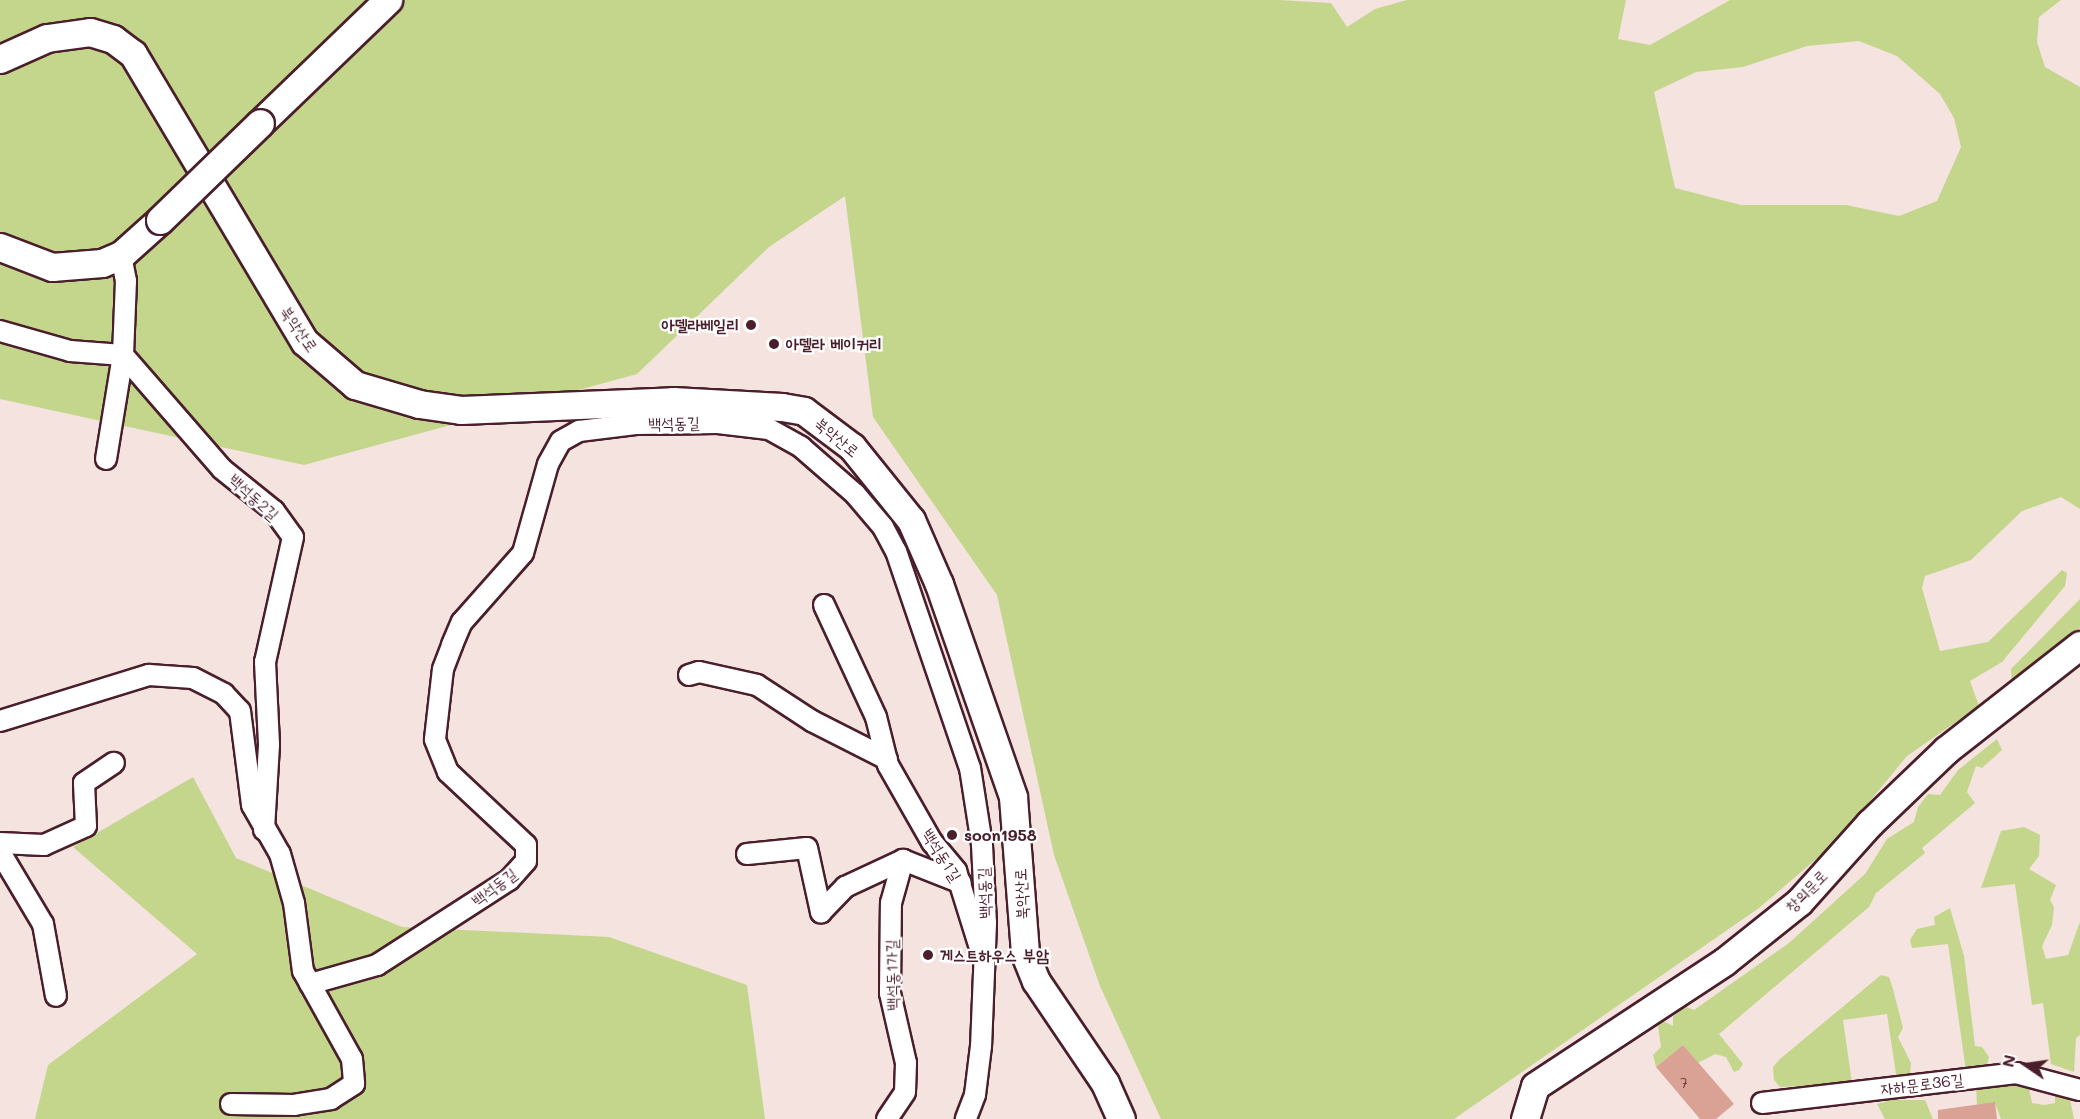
<!DOCTYPE html>
<html>
<head>
<meta charset="utf-8">
<style>
  body { margin:0 }
  #map { position:relative; width:2080px; height:1119px; overflow:hidden; background:#f4e3df; font-family:Mali,"Poor Story",sans-serif }
  div>[style] { position:absolute }
  .green>* { inset:0; background:#c4d68b }
  .building>* { inset:0; background:#daa294 }
  .roads { filter:drop-shadow(2px 0 #4a1f2b) drop-shadow(-2px 0 #4a1f2b) drop-shadow(0 2px #4a1f2b) drop-shadow(0 -2px #4a1f2b) }
  .street>* { height:20px; margin:-10px; padding:0 10px; transform-origin:10px; border-radius:10px; background:#fff }
  .secondary>* { height:27px; margin:-13.5px; padding:0 13.5px; transform-origin:13.5px; border-radius:13.5px; background:#fff }
  .bridges { filter:drop-shadow(2px 0 #4a1f2b) drop-shadow(-2px 0 #4a1f2b) drop-shadow(0 2px #4a1f2b) drop-shadow(0 -2px #4a1f2b) }
  .secondary-bridge>* { height:27px; margin:-13.5px; padding:0 13.5px; transform-origin:13.5px; border-radius:13.5px; background:#fff }
  .dots>* { width:16px; height:16px; translate:-50% -50%; box-sizing:border-box; border:3px solid #fff; border-radius:50% }
  span { translate:-50% -50%; white-space:nowrap; text-align:center; line-height:1.15; -webkit-text-stroke:4.5px #fff; paint-order:stroke }
  .number-label { font-size:14px; color:#6e4045 }
  .number-label span { -webkit-text-stroke-width:0 }
  .poi-label { font-size:16px; color:#4a1f2b; font-weight:700 }
  .right { translate:-100% -50%; text-align:right }
  .left { translate:0 -50%; text-align:left }
  .street-label { font-size:16px; color:#4a1f2b }
  .north { position:absolute; left:1996px; top:1035px; width:60px; height:60px; -webkit-text-stroke:4px #fff; paint-order:stroke; rotate:283deg; font-size:16px; font-weight:700; line-height:24px; text-align:center; color:#4a1f2b }
  .north::after { content:''; display:block; margin:auto; width:21px; height:27px; background:#4a1f2b; clip-path:polygon(50% 0,100% 100%,50% 72%,0 100%) }
</style>
</head>
<body>
<div id="map">
  <div class="green">
    <i style="clip-path:polygon(evenodd,0 0,1279px 0,1331px 3px,1347px 27px,1375px 9px,1407px 0,1626px 0,1618px 39px,1650px 45px,1730px 0,2061px 0,2039px 17px,2037px 42px,2045px 67px,2080px 87px,2080px 509px,2061px 497px,2022px 511px,1971px 560px,1925px 576px,1922px 588px,1940px 651px,1988px 642px,2062px 570px,2067px 573px,2065px 586px,2002px 662px,1970px 681px,1979px 706px,1907px 756px,1836px 842px,1759px 908px,1454px 1119px,1161px 1119px,1100px 986px,1054px 855px,997px 595px,873px 417px,845px 196px,769px 247px,637px 374px,304px 465px,0 399px,0 0,1859px 41px,1897px 56px,1940px 94px,1954px 118px,1961px 147px,1937px 201px,1899px 216px,1846px 205px,1741px 205px,1675px 188px,1654px 92px,1696px 72px,1743px 67px,1807px 46px,1859px 41px)"></i>
    <i style="clip-path:polygon(2080px 599px,2080px 628px,2012px 687px,2011px 669px)"></i>
    <i style="clip-path:polygon(1997px 739px,2002px 750px,1982px 768px,1976px 766px,1967px 792px,1975px 803px,1922px 848px,1925px 853px,1876px 893px,1869px 907px,1719px 1034px,1743px 1064px,1739px 1070px,1734px 1072px,1726px 1057px,1715px 1054px,1698px 1063px,1683px 1045px,1656px 1067px,1653px 1055px,1661px 1047px,1658px 1026px,1663px 1021px,1673px 1026px,1673px 1017px,1684px 1006px,1694px 1010px,1789px 943px,1865px 874px,1887px 839px,1914px 822px,1918px 807px,1928px 794px,1940px 795px,1958px 770px)"></i>
    <i style="clip-path:polygon(193px 777px,236px 858px,402px 927px,609px 937px,747px 985px,765px 1119px,35px 1119px,48px 1065px,197px 954px,73px 847px)"></i>
    <i style="clip-path:polygon(2024px 827px,2040px 835px,2039px 856px,2029px 869px,2056px 885px,2050px 900px,2054px 907px,2052px 925px,2042px 946px,2046px 959px,2068px 955px,2080px 922px,2080px 1035px,2076px 1038px,2074px 1072px,2051px 1064px,2043px 1003px,2032px 1005px,2015px 884px,1981px 888px,2001px 831px)"></i>
    <i style="clip-path:polygon(1950px 908px,1964px 956px,1975px 1046px,1982px 1047px,1989px 1057px,1986px 1069px,1966px 1071px,1948px 944px,1912px 948px,1910px 940px,1917px 929px,1935px 925px,1934px 917px)"></i>
    <i style="clip-path:polygon(1881px 975px,1889px 977px,1893px 989px,1903px 1028px,1898px 1037px,1911px 1063px,1910px 1075px,1897px 1081px,1887px 1014px,1843px 1020px,1852px 1083px,1780px 1087px,1774px 1080px,1773px 1067px,1780px 1059px)"></i>
    <i style="clip-path:polygon(2003px 1083px,2029px 1089px,2032px 1103px,2044px 1105px,2055px 1103px,2055px 1093px,2069px 1094px,2074px 1119px,2001px 1119px,1995px 1103px,1977px 1105px,1976px 1085px)"></i>
    <i style="clip-path:polygon(1891px 1100px,1925px 1100px,1933px 1119px,1885px 1119px,1877px 1104px)"></i>
  </div>
  <div class="building">
    <i style="clip-path:polygon(1683px 1045px,1734px 1104px,1716px 1119px,1700px 1119px,1656px 1067px)"></i>
    <i style="clip-path:polygon(1995px 1102px,1997px 1119px,1938px 1119px,1938px 1110px)"></i>
  </div>
  <div class="roads">
    <div class="street">
      <i style="left:0;top:331px;width:73px;rotate:15.9deg"></i>
      <i style="left:70px;top:351px;width:53px;rotate:4.3deg"></i>
      <i style="left:123px;top:355px;width:151px;rotate:49deg"></i>
      <i style="left:222px;top:469px;width:67px;rotate:38.9deg"></i>
      <i style="left:274px;top:511px;width:32px;rotate:54deg"></i>
      <i style="left:293px;top:537px;width:128px;rotate:102.6deg"></i>
      <i style="left:265px;top:662px;width:83px;rotate:87.2deg"></i>
      <i style="left:269px;top:745px;width:85px;rotate:93.4deg"></i>
      <i style="left:106px;top:459px;width:105px;rotate:-80.7deg"></i>
      <i style="left:123px;top:355px;width:74px;rotate:-87.7deg"></i>
      <i style="left:126px;top:281px;width:26px;rotate:-101deg"></i>
      <i style="left:824px;top:605px;width:123px;rotate:65.1deg"></i>
      <i style="left:876px;top:717px;width:49px;rotate:76deg"></i>
      <i style="left:888px;top:765px;width:89px;rotate:60.3deg"></i>
      <i style="left:932px;top:842px;width:38px;rotate:50deg"></i>
      <i style="left:956px;top:871px;width:77px;rotate:72.7deg"></i>
      <i style="left:689px;top:675px;width:10px;rotate:-17deg"></i>
      <i style="left:699px;top:672px;width:59px;rotate:12.6deg"></i>
      <i style="left:757px;top:685px;width:66px;rotate:33.2deg"></i>
      <i style="left:812px;top:721px;width:84px;rotate:26.9deg"></i>
      <i style="left:0;top:721px;width:156px;rotate:-17.2deg"></i>
      <i style="left:149px;top:675px;width:44px;rotate:3.9deg"></i>
      <i style="left:193px;top:678px;width:35px;rotate:27deg"></i>
      <i style="left:224px;top:694px;width:23px;rotate:47deg"></i>
      <i style="left:240px;top:711px;width:95px;rotate:82.7deg"></i>
      <i style="left:252px;top:805px;width:56px;rotate:60.3deg"></i>
      <i style="left:280px;top:854px;width:51px;rotate:74.1deg"></i>
      <i style="left:294px;top:903px;width:69px;rotate:82.5deg"></i>
      <i style="left:303px;top:971px;width:101px;rotate:60.9deg"></i>
      <i style="left:352px;top:1059px;width:25px;rotate:85deg"></i>
      <i style="left:354px;top:1084px;width:27px;rotate:147deg"></i>
      <i style="left:331px;top:1099px;width:36px;rotate:171deg"></i>
      <i style="left:295px;top:1105px;width:64px;rotate:-179.1deg"></i>
      <i style="left:0;top:843px;width:44px;rotate:2.6deg"></i>
      <i style="left:44px;top:845px;width:46px;rotate:-24.3deg"></i>
      <i style="left:86px;top:826px;width:43px;rotate:-92.7deg"></i>
      <i style="left:84px;top:783px;width:36px;rotate:-34deg"></i>
      <i style="left:0;top:852px;width:84px;rotate:59.2deg"></i>
      <i style="left:43px;top:924px;width:73px;rotate:79.8deg"></i>
      <i style="left:747px;top:854px;width:60px;rotate:-5.7deg"></i>
      <i style="left:807px;top:848px;width:66px;rotate:77.7deg"></i>
      <i style="left:821px;top:912px;width:35px;rotate:-46deg"></i>
      <i style="left:845px;top:887px;width:64px;rotate:-25deg"></i>
      <i style="left:903px;top:860px;width:62px;rotate:21.6deg"></i>
      <i style="left:310px;top:984px;width:70px;rotate:-15.8deg"></i>
      <i style="left:377px;top:965px;width:157px;rotate:-32.8deg"></i>
      <i style="left:509px;top:880px;width:25px;rotate:-48deg"></i>
      <i style="left:526px;top:861px;width:16px;rotate:-90deg"></i>
      <i style="left:526px;top:845px;width:107px;rotate:-136.9deg"></i>
      <i style="left:448px;top:772px;width:35px;rotate:-112deg"></i>
      <i style="left:435px;top:739px;width:70px;rotate:-83.5deg"></i>
      <i style="left:443px;top:669px;width:26px;rotate:-69deg"></i>
      <i style="left:452px;top:645px;width:25px;rotate:-67deg"></i>
      <i style="left:462px;top:622px;width:92px;rotate:-48.5deg"></i>
      <i style="left:523px;top:553px;width:92px;rotate:-74.3deg"></i>
      <i style="left:548px;top:464px;width:26px;rotate:-61deg"></i>
      <i style="left:561px;top:441px;width:21px;rotate:-29deg"></i>
      <i style="left:579px;top:431px;width:57px;rotate:-7deg"></i>
      <i style="left:636px;top:424px;width:82px;rotate:-0.7deg"></i>
      <i style="left:718px;top:423px;width:51px;rotate:6.7deg"></i>
      <i style="left:769px;top:429px;width:37px;rotate:29deg"></i>
      <i style="left:801px;top:447px;width:72px;rotate:41deg"></i>
      <i style="left:855px;top:494px;width:43px;rotate:49.7deg"></i>
      <i style="left:883px;top:527px;width:27px;rotate:62deg"></i>
      <i style="left:896px;top:551px;width:229px;rotate:71.2deg"></i>
      <i style="left:970px;top:768px;width:78px;rotate:81.1deg"></i>
      <i style="left:982px;top:845px;width:78px;rotate:87.1deg"></i>
      <i style="left:986px;top:923px;width:123px;rotate:92.3deg"></i>
      <i style="left:981px;top:1046px;width:49px;rotate:97deg"></i>
      <i style="left:975px;top:1095px;width:26px;rotate:111deg"></i>
      <i style="left:1762px;top:1103px;width:256px;rotate:-6.7deg"></i>
      <i style="left:2016px;top:1073px;width:66px;rotate:14.9deg"></i>
      <i style="left:887px;top:1119px;width:32px;rotate:-56deg"></i>
      <i style="left:905px;top:1092px;width:29px;rotate:-88deg"></i>
      <i style="left:906px;top:1063px;width:72px;rotate:-102.9deg"></i>
      <i style="left:890px;top:993px;width:90px;rotate:-89.4deg"></i>
      <i style="left:891px;top:903px;width:45px;rotate:-74.4deg"></i>
    </div>
    <div class="secondary">
      <i style="left:0;top:59px;width:51px;rotate:-24.1deg"></i>
      <i style="left:47px;top:38px;width:43px;rotate:-7.9deg"></i>
      <i style="left:90px;top:32px;width:24px;rotate:17deg"></i>
      <i style="left:113px;top:39px;width:25px;rotate:37deg"></i>
      <i style="left:133px;top:54px;width:335px;rotate:59.2deg"></i>
      <i style="left:305px;top:342px;width:66px;rotate:40.7deg"></i>
      <i style="left:355px;top:385px;width:67px;rotate:16.5deg"></i>
      <i style="left:419px;top:404px;width:42px;rotate:8.1deg"></i>
      <i style="left:461px;top:410px;width:212px;rotate:-2.4deg"></i>
      <i style="left:673px;top:401px;width:109px;rotate:3.2deg"></i>
      <i style="left:782px;top:407px;width:22px;rotate:10deg"></i>
      <i style="left:804px;top:411px;width:60px;rotate:36.9deg"></i>
      <i style="left:852px;top:447px;width:94px;rotate:51.1deg"></i>
      <i style="left:911px;top:520px;width:70px;rotate:66.4deg"></i>
      <i style="left:939px;top:584px;width:225px;rotate:70.8deg"></i>
      <i style="left:1013px;top:797px;width:157px;rotate:85.6deg"></i>
      <i style="left:1025px;top:954px;width:29px;rotate:68deg"></i>
      <i style="left:1036px;top:981px;width:123px;rotate:55.9deg"></i>
      <i style="left:1105px;top:1083px;width:39px;rotate:66deg"></i>
      <i style="left:260px;top:123px;width:178px;rotate:-43.9deg"></i>
      <i style="left:0;top:247px;width:56px;rotate:21deg"></i>
      <i style="left:52px;top:267px;width:50px;rotate:-4.6deg"></i>
      <i style="left:102px;top:263px;width:21px;rotate:-23deg"></i>
      <i style="left:121px;top:255px;width:52px;rotate:-41.9deg"></i>
      <i style="left:1525px;top:1119px;width:34px;rotate:-73deg"></i>
      <i style="left:1535px;top:1086px;width:227px;rotate:-33.3deg"></i>
      <i style="left:1725px;top:961px;width:95px;rotate:-38.6deg"></i>
      <i style="left:1799px;top:902px;width:106px;rotate:-48.1deg"></i>
      <i style="left:1870px;top:823px;width:105px;rotate:-43.8deg"></i>
      <i style="left:1946px;top:750px;width:170px;rotate:-38.1deg"></i>
    </div>
  </div>
  <div class="bridges">
    <div class="secondary-bridge">
      <i style="left:160px;top:220px;width:139px;rotate:-44.1deg"></i>
    </div>
  </div>
  <div class="dots">
    <i style="left:751px;top:325px;background:#4a1f2b"></i>
    <i style="left:774px;top:344px;background:#4a1f2b"></i>
    <i style="left:952px;top:835px;background:#4a1f2b"></i>
    <i style="left:928px;top:955px;background:#4a1f2b"></i>
  </div>
  <div class="number-label">
    <span style="left:1684px;top:1083px">7</span>
  </div>
  <div class="poi-label">
    <span class="right" style="left:739px;top:325px">아델라베일리</span>
    <span class="left" style="left:786px;top:344px">아델라 베이커리</span>
    <span class="left" style="left:964px;top:835px">soon1958</span>
    <span class="left" style="left:940px;top:955px">게스트하우스 부암</span>
  </div>
  <div class="street-label">
    <span style="left:299px;top:329px;rotate:55deg">북악산로</span>
    <span style="left:674px;top:423px;rotate:-1deg">백석동길</span>
    <span style="left:837px;top:437px;rotate:40deg">북악산로</span>
    <span style="left:254px;top:497px;rotate:42deg">백석동2길</span>
    <span style="left:942px;top:855px;rotate:58deg">백석동1길</span>
    <span style="left:494px;top:887px;rotate:-37deg">백석동길</span>
    <span style="left:1806px;top:891px;rotate:-45deg">창의문로</span>
    <span style="left:984px;top:893px;rotate:-92deg">백석동길</span>
    <span style="left:1021px;top:894px;rotate:-92deg">북악산로</span>
    <span style="left:892px;top:975px;rotate:-91deg">백석동1가길</span>
    <span style="left:1922px;top:1084px;rotate:-7deg">자하문로36길</span>
  </div>
  <div class="north">N</div>
</div>
</body>
</html>
